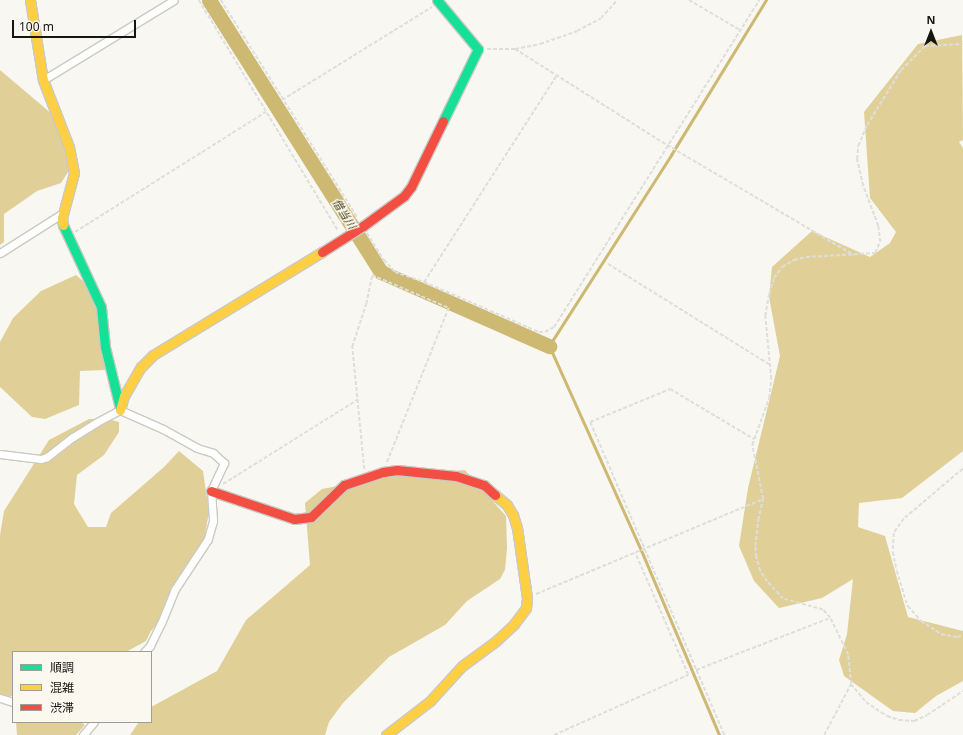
<!DOCTYPE html>
<html>
<head>
<meta charset="utf-8">
<style>
  body { margin:0 }
  #map { position:relative; width:963px; height:735px; overflow:hidden; background:#f8f7f2; font-family:"Noto Sans","Noto Sans JP",sans-serif }
  div>[style] { position:absolute }
  .forest>* { inset:0; background:#e0d098 }
  .stream>* { height:2.5px; margin:-1.25px; padding:0 1.25px; transform-origin:1.25px; border-radius:1.25px; background:#cdb972 }
  .river>* { height:15px; margin:-7.5px; padding:0 7.5px; transform-origin:7.5px; border-radius:7.5px; background:#cdb972 }
  .path>* { height:1.5px; margin-top:-0.75px; transform-origin:0; background:repeating-linear-gradient(90deg,#dededd 0 4px,transparent 0 6px) }
  .roads { filter:drop-shadow(1px 0 #cac9c5) drop-shadow(-1px 0 #cac9c5) drop-shadow(0 1px #cac9c5) drop-shadow(0 -1px #cac9c5) }
  .street>* { height:7px; margin:-3.5px; padding:0 3.5px; transform-origin:3.5px; border-radius:3.5px; background:#fefefd }
  .fast>* { height:9px; margin:-4.5px; padding:0 4.5px; transform-origin:4.5px; border-radius:4.5px; background:#16e098 }
  .slow>* { height:9px; margin:-4.5px; padding:0 4.5px; transform-origin:4.5px; border-radius:4.5px; background:#ffcf43 }
  .jam>* { height:9px; margin:-4.5px; padding:0 4.5px; transform-origin:4.5px; border-radius:4.5px; background:#f24e42 }
  span { translate:-50% -50%; white-space:nowrap; text-align:center; line-height:1.15; -webkit-text-stroke:3px #fbf8ef; paint-order:stroke }
  .water-label { font-size:11px; color:#3e3207; font-style:italic }
  .legend { position:absolute; left:12px; top:651px; width:140px; height:72px; box-sizing:border-box; background:#fbf8ef; border:1px solid #9f9d97; margin:0; padding:5px 7px; list-style:none; font-size:12px; color:#161512 }
  .legend li { display:flex; align-items:center; gap:8px; height:20px }
  .legend b { width:20px; border:1px solid #9f9d97 }
  .north { position:absolute; left:911px; top:12px; width:40px; height:40px; -webkit-text-stroke:3px #fbf8ef; paint-order:stroke; rotate:0deg; font-size:11px; font-weight:700; line-height:16px; text-align:center; color:#161512 }
  .north::after { content:''; display:block; margin:auto; width:14px; height:18px; background:#161512; clip-path:polygon(50% 0,100% 100%,50% 72%,0 100%) }
  .scale { position:absolute; left:12px; top:20px; width:124px; height:18px; box-sizing:border-box; border:2px solid #161512; border-top:0; padding-left:5px; font-size:12px; line-height:14px; white-space:nowrap; color:#161512; -webkit-text-stroke:3px #fbf8ef; paint-order:stroke }
</style>
</head>
<body>
<div id="map">
  <div class="forest">
    <i style="clip-path:polygon(962px 35px,963px 140px,959px 142px,963px 148px,963px 451px,902px 498px,859px 503px,858px 527px,885px 536px,908px 617px,963px 631px,963px 681px,936px 696px,915px 713px,893px 711px,844px 676px,839px 660px,847px 634px,853px 579px,822px 598px,779px 608px,754px 581px,739px 546px,748px 488px,780px 356px,769px 297px,772px 267px,812px 231px,870px 257px,890px 243px,896px 232px,870px 198px,864px 112px,918px 44px)"></i>
    <i style="clip-path:polygon(0 70px,59px 120px,70px 169px,61px 183px,37px 191px,4px 214px,4px 242px,0 245px)"></i>
    <i style="clip-path:polygon(76px 275px,99px 295px,113px 360px,105px 370px,80px 371px,79px 405px,45px 419px,32px 417px,0 387px,0 342px,13px 318px,41px 291px)"></i>
    <i style="clip-path:polygon(89px 419px,108px 419px,119px 422px,119px 432px,104px 455px,77px 475px,74px 504px,88px 527px,106px 527px,111px 513px,164px 467px,179px 451px,203px 471px,209px 512px,202px 552px,165px 615px,151px 631px,146px 641px,126px 652px,13px 652px,13px 696px,0 696px,0 535px,4px 511px,49px 440px)"></i>
    <i style="clip-path:polygon(465px 470px,506px 516px,507px 548px,505px 570px,500px 579px,467px 601px,445px 625px,389px 657px,343px 703px,329px 722px,325px 735px,130px 735px,139px 722px,151px 722px,151px 707px,217px 671px,246px 620px,310px 565px,305px 503px,322px 489px,385px 477px)"></i>
    <i style="clip-path:polygon(16px 722px,81px 722px,85px 725px,76px 735px,17px 735px)"></i>
  </div>
  <div class="stream">
    <i style="left:719px;top:735px;width:195px;rotate:-112.9deg"></i>
    <i style="left:643px;top:555px;width:229px;rotate:-114.2deg"></i>
    <i style="left:549px;top:346px;width:227px;rotate:-57.4deg"></i>
    <i style="left:671px;top:155px;width:182px;rotate:-58.5deg"></i>
  </div>
  <div class="river">
    <i style="left:209px;top:0;width:322px;rotate:57.7deg"></i>
    <i style="left:381px;top:272px;width:184px;rotate:23.8deg"></i>
  </div>
  <div class="path">
    <i style="left:199px;top:0;width:269px;rotate:58.9deg"></i>
    <i style="left:221px;top:0;width:257px;rotate:57.9deg"></i>
    <i style="left:689px;top:0;width:59px;rotate:30.5deg"></i>
    <i style="left:487px;top:49px;width:28px"></i>
    <i style="left:515px;top:49px;width:25px;rotate:-11deg"></i>
    <i style="left:540px;top:44px;width:39px;rotate:-19deg"></i>
    <i style="left:577px;top:31px;width:27px;rotate:-28deg"></i>
    <i style="left:601px;top:18px;width:24px;rotate:-48deg"></i>
    <i style="left:515px;top:49px;width:180px;rotate:32.3deg"></i>
    <i style="left:667px;top:145px;width:217px;rotate:30.5deg"></i>
    <i style="left:282px;top:100px;width:176px;rotate:-31.8deg"></i>
    <i style="left:75px;top:232px;width:227px;rotate:-32.2deg"></i>
    <i style="left:367px;top:233px;width:32px;rotate:58deg"></i>
    <i style="left:384px;top:260px;width:16px;rotate:47deg"></i>
    <i style="left:395px;top:272px;width:31px;rotate:19deg"></i>
    <i style="left:424px;top:282px;width:125px;rotate:23.5deg"></i>
    <i style="left:539px;top:332px;width:6px"></i>
    <i style="left:545px;top:332px;width:10px;rotate:-29deg"></i>
    <i style="left:554px;top:327px;width:386px;rotate:-57.9deg"></i>
    <i style="left:608px;top:264px;width:191px;rotate:31.9deg"></i>
    <i style="left:424px;top:282px;width:245px;rotate:-57.3deg"></i>
    <i style="left:364px;top:469px;width:123px;rotate:-95.6deg"></i>
    <i style="left:352px;top:347px;width:45px;rotate:-72deg"></i>
    <i style="left:366px;top:304px;width:30px;rotate:-78deg"></i>
    <i style="left:372px;top:275px;width:84px;rotate:23.2deg"></i>
    <i style="left:449px;top:308px;width:167px;rotate:111.8deg"></i>
    <i style="left:963px;top:469px;width:77px;rotate:139.7deg"></i>
    <i style="left:904px;top:519px;width:17px;rotate:126deg"></i>
    <i style="left:894px;top:533px;width:19px;rotate:93deg"></i>
    <i style="left:893px;top:552px;width:19px;rotate:78deg"></i>
    <i style="left:897px;top:571px;width:37px;rotate:73deg"></i>
    <i style="left:908px;top:606px;width:20px;rotate:49deg"></i>
    <i style="left:921px;top:621px;width:24px;rotate:33deg"></i>
    <i style="left:941px;top:634px;width:16px;rotate:11deg"></i>
    <i style="left:957px;top:637px;width:6px;rotate:-18deg"></i>
    <i style="left:223px;top:484px;width:158px;rotate:-32.1deg"></i>
    <i style="left:536px;top:594px;width:246px;rotate:-22.7deg"></i>
    <i style="left:696px;top:670px;width:144px;rotate:-21.2deg"></i>
    <i style="left:851px;top:684px;width:23px;rotate:50deg"></i>
    <i style="left:866px;top:702px;width:25px;rotate:34deg"></i>
    <i style="left:887px;top:716px;width:13px;rotate:18deg"></i>
    <i style="left:899px;top:720px;width:15px;rotate:4deg"></i>
    <i style="left:914px;top:721px;width:14px;rotate:-25deg"></i>
    <i style="left:927px;top:715px;width:43px;rotate:-33.7deg"></i>
    <i style="left:554px;top:735px;width:147px;rotate:-24.1deg"></i>
    <i style="left:688px;top:675px;width:133px;rotate:-113.5deg"></i>
    <i style="left:724px;top:735px;width:340px;rotate:-113.2deg"></i>
    <i style="left:590px;top:422px;width:87px;rotate:-22.4deg"></i>
    <i style="left:670px;top:389px;width:98px;rotate:30.8deg"></i>
    <i style="left:824px;top:735px;width:58px;rotate:-62.1deg"></i>
    <i style="left:851px;top:684px;width:29px;rotate:-96deg"></i>
    <i style="left:848px;top:655px;width:41px;rotate:-115.9deg"></i>
    <i style="left:830px;top:618px;width:11px;rotate:-131deg"></i>
    <i style="left:823px;top:610px;width:41px;rotate:-164.6deg"></i>
    <i style="left:783px;top:599px;width:23px;rotate:-133deg"></i>
    <i style="left:767px;top:582px;width:13px;rotate:-122deg"></i>
    <i style="left:760px;top:571px;width:15px;rotate:-106deg"></i>
    <i style="left:756px;top:557px;width:11px;rotate:-95deg"></i>
    <i style="left:755px;top:546px;width:26px;rotate:-83deg"></i>
    <i style="left:758px;top:520px;width:22px;rotate:-77deg"></i>
    <i style="left:763px;top:499px;width:55px;rotate:-101.5deg"></i>
    <i style="left:752px;top:445px;width:50px;rotate:-70.1deg"></i>
    <i style="left:769px;top:398px;width:19px;rotate:-84deg"></i>
    <i style="left:771px;top:379px;width:63px;rotate:-95.4deg"></i>
    <i style="left:765px;top:316px;width:22px;rotate:-80deg"></i>
    <i style="left:769px;top:294px;width:17px;rotate:-73deg"></i>
    <i style="left:774px;top:278px;width:14px;rotate:-54deg"></i>
    <i style="left:782px;top:267px;width:14px;rotate:-30deg"></i>
    <i style="left:794px;top:260px;width:12px;rotate:-14deg"></i>
    <i style="left:806px;top:257px;width:69px;rotate:-3.3deg"></i>
    <i style="left:875px;top:253px;width:12px;rotate:-66deg"></i>
    <i style="left:880px;top:242px;width:16px;rotate:-97deg"></i>
    <i style="left:878px;top:226px;width:43px;rotate:-110.6deg"></i>
    <i style="left:863px;top:186px;width:28px;rotate:-103deg"></i>
    <i style="left:857px;top:159px;width:13px;rotate:-86deg"></i>
    <i style="left:858px;top:146px;width:23px;rotate:-67deg"></i>
    <i style="left:867px;top:125px;width:65px;rotate:-58.3deg"></i>
    <i style="left:901px;top:70px;width:34px;rotate:-45deg"></i>
    <i style="left:925px;top:46px;width:38px;rotate:-3deg"></i>
  </div>
  <div class="roads">
    <div class="street">
      <i style="left:43px;top:80px;width:153px;rotate:-31.4deg"></i>
      <i style="left:0;top:253px;width:75px;rotate:-32.4deg"></i>
      <i style="left:0;top:454px;width:41px;rotate:7deg"></i>
      <i style="left:41px;top:459px;width:6px;rotate:-18deg"></i>
      <i style="left:47px;top:457px;width:33px;rotate:-38deg"></i>
      <i style="left:73px;top:437px;width:28px;rotate:-32deg"></i>
      <i style="left:97px;top:422px;width:26px;rotate:-28deg"></i>
      <i style="left:120px;top:410px;width:47px;rotate:23.8deg"></i>
      <i style="left:163px;top:429px;width:39px;rotate:29deg"></i>
      <i style="left:197px;top:448px;width:17px;rotate:17deg"></i>
      <i style="left:213px;top:453px;width:15px;rotate:42deg"></i>
      <i style="left:224px;top:463px;width:31px;rotate:115deg"></i>
      <i style="left:211px;top:491px;width:30px;rotate:86deg"></i>
      <i style="left:213px;top:521px;width:19px;rotate:106deg"></i>
      <i style="left:208px;top:539px;width:60px;rotate:123.4deg"></i>
      <i style="left:175px;top:589px;width:37px;rotate:112deg"></i>
      <i style="left:161px;top:623px;width:25px;rotate:116deg"></i>
      <i style="left:150px;top:646px;width:8px;rotate:135deg"></i>
      <i style="left:0;top:698px;width:14px;rotate:17deg"></i>
      <i style="left:83px;top:735px;width:17px;rotate:-50deg"></i>
    </div>
    <div class="fast">
      <i style="left:437px;top:0;width:64px;rotate:50.1deg"></i>
      <i style="left:478px;top:49px;width:80px;rotate:115.9deg"></i>
      <i style="left:63px;top:225px;width:90px;rotate:65.1deg"></i>
      <i style="left:101px;top:307px;width:40px;rotate:84.3deg"></i>
      <i style="left:105px;top:347px;width:63px;rotate:76.2deg"></i>
    </div>
    <div class="slow">
      <i style="left:30px;top:0;width:81px;rotate:80.8deg"></i>
      <i style="left:43px;top:80px;width:72px;rotate:68.8deg"></i>
      <i style="left:69px;top:147px;width:26px;rotate:79deg"></i>
      <i style="left:74px;top:173px;width:47px;rotate:104.9deg"></i>
      <i style="left:62px;top:218px;width:7px;rotate:82deg"></i>
      <i style="left:120px;top:410px;width:15px;rotate:-74deg"></i>
      <i style="left:124px;top:396px;width:34px;rotate:-60deg"></i>
      <i style="left:141px;top:367px;width:17px;rotate:-45deg"></i>
      <i style="left:153px;top:355px;width:198px;rotate:-31.4deg"></i>
      <i style="left:386px;top:735px;width:56px;rotate:-37.7deg"></i>
      <i style="left:430px;top:701px;width:47px;rotate:-47.6deg"></i>
      <i style="left:462px;top:666px;width:42px;rotate:-36.3deg"></i>
      <i style="left:496px;top:641px;width:25px;rotate:-43deg"></i>
      <i style="left:514px;top:624px;width:20px;rotate:-53deg"></i>
      <i style="left:526px;top:608px;width:10px;rotate:-84deg"></i>
      <i style="left:527px;top:598px;width:71px;rotate:-98.1deg"></i>
      <i style="left:517px;top:528px;width:14px;rotate:-107deg"></i>
      <i style="left:513px;top:515px;width:12px;rotate:-121deg"></i>
      <i style="left:507px;top:505px;width:16px;rotate:-140deg"></i>
    </div>
    <div class="jam">
      <i style="left:322px;top:252px;width:49px;rotate:-32.4deg"></i>
      <i style="left:363px;top:226px;width:51px;rotate:-36.2deg"></i>
      <i style="left:404px;top:196px;width:11px;rotate:-52deg"></i>
      <i style="left:411px;top:187px;width:73px;rotate:-64.1deg"></i>
      <i style="left:211px;top:491px;width:88px;rotate:18.6deg"></i>
      <i style="left:294px;top:519px;width:17px;rotate:-7deg"></i>
      <i style="left:311px;top:517px;width:46px;rotate:-44.1deg"></i>
      <i style="left:344px;top:485px;width:41px;rotate:-18.4deg"></i>
      <i style="left:383px;top:472px;width:14px;rotate:-8deg"></i>
      <i style="left:397px;top:470px;width:59px;rotate:5.8deg"></i>
      <i style="left:456px;top:476px;width:29px;rotate:18deg"></i>
      <i style="left:484px;top:485px;width:15px;rotate:42deg"></i>
    </div>
  </div>
  <div class="water-label">
    <span style="left:344px;top:214px;rotate:58deg">借当川</span>
  </div>
  <ul class="legend">
  <li><b style="height:5px;background:#16e098"></b>順調</li>
  <li><b style="height:5px;background:#ffcf43"></b>混雑</li>
  <li><b style="height:5px;background:#f24e42"></b>渋滞</li>
  </ul>
  <div class="north">N</div>
  <div class="scale">100 m</div>
</div>
</body>
</html>
